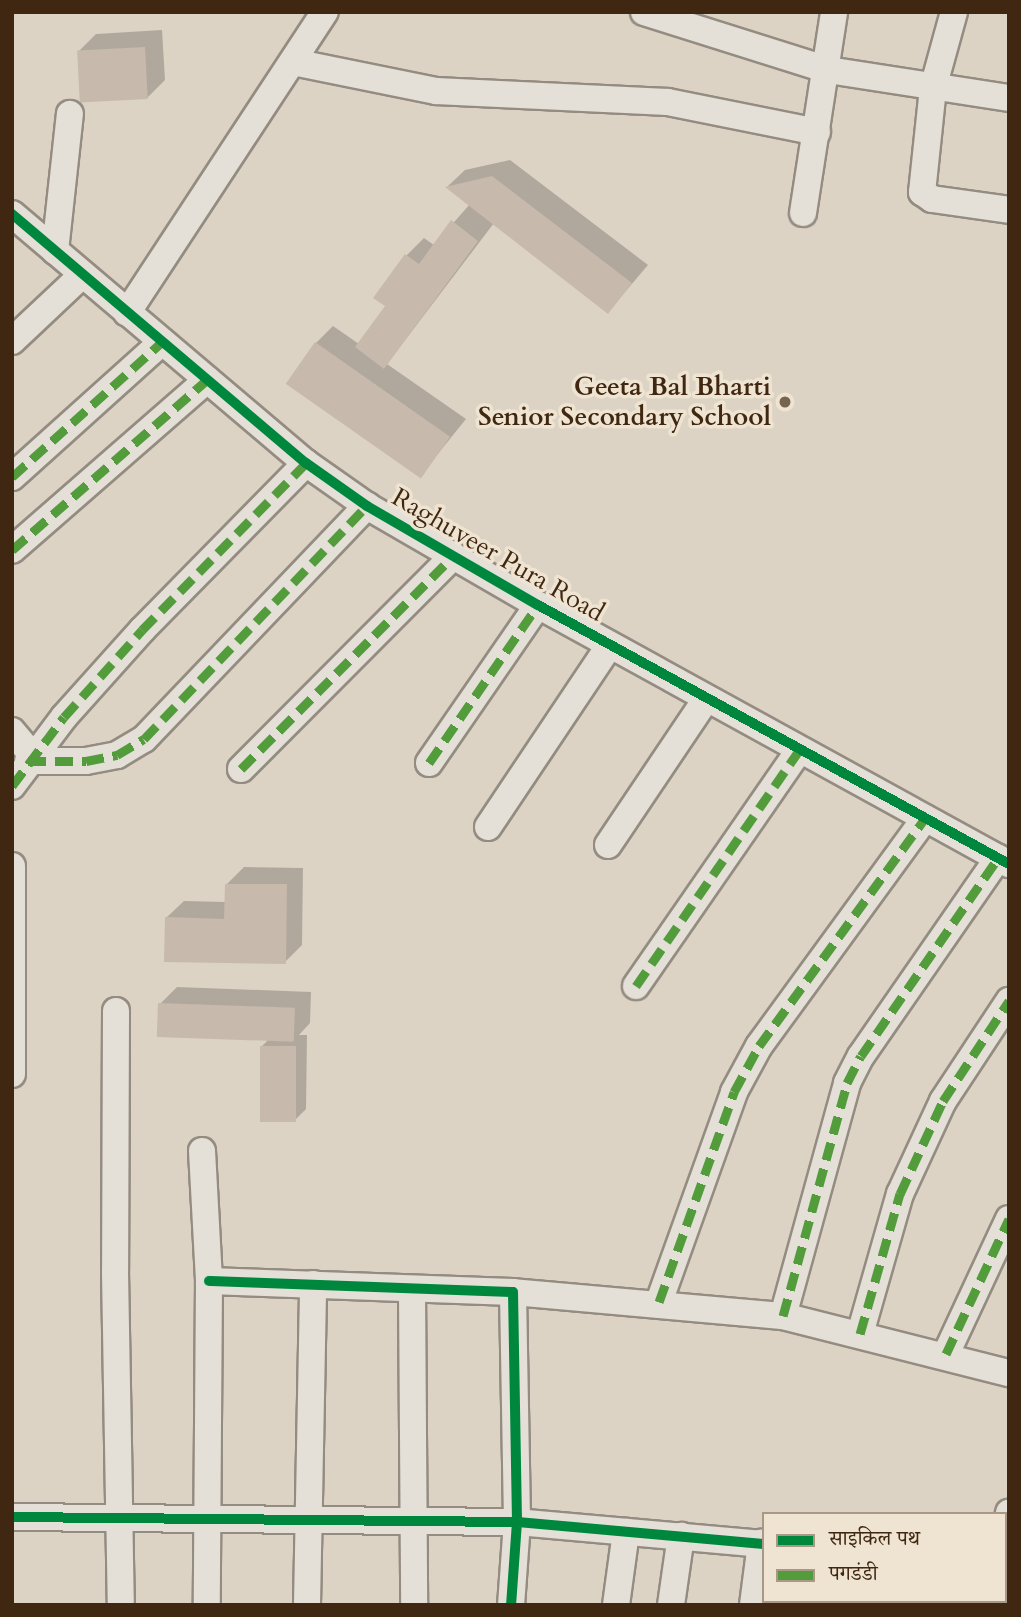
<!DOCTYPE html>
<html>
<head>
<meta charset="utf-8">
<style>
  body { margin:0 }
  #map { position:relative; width:1021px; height:1617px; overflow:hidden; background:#dcd3c4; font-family:Cardo,"Noto Serif Devanagari",serif }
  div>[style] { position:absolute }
  .shadow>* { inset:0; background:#0003 }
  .building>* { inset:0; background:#c7b9ab; transform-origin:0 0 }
  .roads { filter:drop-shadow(2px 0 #948c81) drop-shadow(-2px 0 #948c81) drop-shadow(0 2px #948c81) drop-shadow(0 -2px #948c81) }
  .minor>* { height:26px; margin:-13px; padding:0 13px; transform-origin:13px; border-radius:13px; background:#e4e0d8 }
  .quiet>* { height:9px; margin-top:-4.5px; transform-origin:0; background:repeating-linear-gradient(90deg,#539c3c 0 18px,transparent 0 27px) }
  .cycleway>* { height:10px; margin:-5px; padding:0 5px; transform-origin:5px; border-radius:5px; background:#00873e }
  .dots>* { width:19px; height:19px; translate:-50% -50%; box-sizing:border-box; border:4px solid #efe4d2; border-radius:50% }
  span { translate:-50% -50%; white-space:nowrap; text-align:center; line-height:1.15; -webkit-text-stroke:7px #efe4d2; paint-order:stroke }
  .poi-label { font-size:26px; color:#3f2711; font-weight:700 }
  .right { translate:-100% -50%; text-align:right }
  .street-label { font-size:26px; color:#3f2711 }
  .frame { position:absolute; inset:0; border:14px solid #3f2711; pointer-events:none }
  .legend { position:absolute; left:762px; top:1512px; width:245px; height:91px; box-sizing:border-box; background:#efe4d2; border:2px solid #a99885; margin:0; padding:9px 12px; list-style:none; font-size:21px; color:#3f2711 }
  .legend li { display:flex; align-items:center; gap:14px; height:35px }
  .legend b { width:35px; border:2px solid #a99885 }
</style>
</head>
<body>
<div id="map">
  <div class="shadow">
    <i style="clip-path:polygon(162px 30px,165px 80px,147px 98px,79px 51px,96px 34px)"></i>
    <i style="clip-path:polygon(510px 160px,648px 265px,608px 312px,494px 223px,387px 364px,466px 419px,420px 476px,316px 343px,333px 326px,359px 344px,388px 306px,407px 255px,424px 238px,434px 245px,470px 204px,448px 186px,465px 170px)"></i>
    <i style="clip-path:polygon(244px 867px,303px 868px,302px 945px,285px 962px,166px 918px,184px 901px,226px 902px,227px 884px)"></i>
    <i style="clip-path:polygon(177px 987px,311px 992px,310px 1023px,299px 1035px,307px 1035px,306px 1109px,295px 1120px,262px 1046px,268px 1040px,160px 1004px)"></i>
  </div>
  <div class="building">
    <i style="left:145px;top:47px;width:52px;height:68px;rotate:87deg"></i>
    <i style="clip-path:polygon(492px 176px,632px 283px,608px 314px,445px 187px)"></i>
    <i style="clip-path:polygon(451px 220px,478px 241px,384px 369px,355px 347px,385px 306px,373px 298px,405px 254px,419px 264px)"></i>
    <i style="left:315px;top:342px;width:165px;height:51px;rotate:35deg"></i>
    <i style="clip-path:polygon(225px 884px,287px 884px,286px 964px,164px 962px,165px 917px,224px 919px)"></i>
    <i style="left:158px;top:1003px;width:137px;height:34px;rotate:2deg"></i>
    <i style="left:260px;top:1046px;width:36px;height:76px"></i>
  </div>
  <div class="roads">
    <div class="minor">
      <i style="left:644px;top:12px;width:193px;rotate:17.5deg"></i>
      <i style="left:828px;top:70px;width:183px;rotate:8.8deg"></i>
      <i style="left:954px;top:12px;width:79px;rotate:105.4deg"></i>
      <i style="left:933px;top:88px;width:105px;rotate:96deg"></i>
      <i style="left:922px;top:192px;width:12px;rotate:35deg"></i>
      <i style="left:932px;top:199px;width:78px;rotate:8.1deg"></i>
      <i style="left:293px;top:62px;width:146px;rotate:11.5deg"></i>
      <i style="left:436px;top:91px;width:232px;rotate:2.7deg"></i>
      <i style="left:668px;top:102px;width:152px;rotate:11.4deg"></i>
      <i style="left:803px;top:213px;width:203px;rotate:-81.2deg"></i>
      <i style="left:12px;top:214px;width:385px;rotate:40.3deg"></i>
      <i style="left:306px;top:463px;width:75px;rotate:35.2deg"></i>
      <i style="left:367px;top:506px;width:198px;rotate:30.1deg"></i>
      <i style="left:538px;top:605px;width:538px;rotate:28.81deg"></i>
      <i style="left:55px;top:251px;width:138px;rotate:-83.8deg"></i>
      <i style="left:127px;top:313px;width:360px;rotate:-56.7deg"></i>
      <i style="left:12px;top:341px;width:95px;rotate:-43.3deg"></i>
      <i style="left:12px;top:477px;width:202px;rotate:-42deg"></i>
      <i style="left:12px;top:550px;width:259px;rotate:-41.1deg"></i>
      <i style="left:12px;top:731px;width:33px;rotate:50deg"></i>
      <i style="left:28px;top:761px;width:58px"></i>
      <i style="left:86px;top:761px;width:32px;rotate:-11deg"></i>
      <i style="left:117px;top:755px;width:31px;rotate:-31deg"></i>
      <i style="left:144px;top:739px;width:323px;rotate:-46.3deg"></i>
      <i style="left:429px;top:763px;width:192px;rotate:-55.4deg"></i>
      <i style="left:241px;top:769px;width:301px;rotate:-45.1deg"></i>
      <i style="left:12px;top:786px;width:86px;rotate:-53deg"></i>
      <i style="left:64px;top:717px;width:117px;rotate:-48.1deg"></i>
      <i style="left:142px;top:630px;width:234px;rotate:-45.5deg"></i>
      <i style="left:488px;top:827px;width:219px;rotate:-56.2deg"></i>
      <i style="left:608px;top:845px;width:176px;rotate:-56.1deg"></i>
      <i style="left:12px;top:866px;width:208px;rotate:90deg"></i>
      <i style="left:636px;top:986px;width:286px;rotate:-55.3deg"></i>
      <i style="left:116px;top:1011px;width:261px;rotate:90.2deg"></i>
      <i style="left:115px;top:1272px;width:333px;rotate:89deg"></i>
      <i style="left:202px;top:1151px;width:130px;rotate:86.9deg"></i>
      <i style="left:209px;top:1281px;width:324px;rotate:90.4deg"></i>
      <i style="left:209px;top:1281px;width:304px;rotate:2.1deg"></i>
      <i style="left:513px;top:1292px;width:230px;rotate:89deg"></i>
      <i style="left:517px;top:1522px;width:83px;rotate:94.1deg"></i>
      <i style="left:412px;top:1290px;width:315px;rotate:89.6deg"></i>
      <i style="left:513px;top:1292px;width:271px;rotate:5.1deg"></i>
      <i style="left:783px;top:1316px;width:233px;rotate:14.2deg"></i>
      <i style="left:659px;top:1302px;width:223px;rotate:-70.3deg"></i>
      <i style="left:734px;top:1092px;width:52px;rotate:-61.5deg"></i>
      <i style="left:759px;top:1046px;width:282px;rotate:-53.9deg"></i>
      <i style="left:783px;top:1316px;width:242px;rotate:-74.6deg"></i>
      <i style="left:847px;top:1083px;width:30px;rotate:-63deg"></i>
      <i style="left:861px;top:1056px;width:241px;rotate:-55.3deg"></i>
      <i style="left:860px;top:1334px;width:146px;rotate:-74.1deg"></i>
      <i style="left:900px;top:1194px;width:102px;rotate:-65.2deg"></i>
      <i style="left:943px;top:1101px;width:120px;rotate:-56.6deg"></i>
      <i style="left:946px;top:1354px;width:149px;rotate:-65deg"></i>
      <i style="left:12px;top:1517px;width:505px;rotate:0.57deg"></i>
      <i style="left:517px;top:1522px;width:248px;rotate:5.1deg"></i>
      <i style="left:1005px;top:1528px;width:16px;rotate:-75deg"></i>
      <i style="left:1005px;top:1591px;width:4px;rotate:14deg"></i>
      <i style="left:307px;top:1605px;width:321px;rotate:-88.9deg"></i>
      <i style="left:616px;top:1605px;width:74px;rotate:-82.2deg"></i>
      <i style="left:671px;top:1605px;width:70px;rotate:-81.8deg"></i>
      <i style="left:753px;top:1605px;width:63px;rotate:-82.6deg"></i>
    </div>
  </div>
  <div class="quiet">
    <i style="left:12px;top:477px;width:202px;rotate:-42deg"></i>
    <i style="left:12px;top:550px;width:259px;rotate:-41.1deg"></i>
    <i style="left:28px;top:761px;width:58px"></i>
    <i style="left:86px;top:761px;width:32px;rotate:-11deg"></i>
    <i style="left:117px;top:755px;width:31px;rotate:-31deg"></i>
    <i style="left:144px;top:739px;width:323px;rotate:-46.3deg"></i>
    <i style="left:429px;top:763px;width:192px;rotate:-55.4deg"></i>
    <i style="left:241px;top:769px;width:301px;rotate:-45.1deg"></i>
    <i style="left:12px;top:786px;width:86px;rotate:-53deg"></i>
    <i style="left:64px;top:717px;width:117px;rotate:-48.1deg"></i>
    <i style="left:142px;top:630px;width:234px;rotate:-45.5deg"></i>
    <i style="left:636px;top:986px;width:286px;rotate:-55.3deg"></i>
    <i style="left:659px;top:1302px;width:223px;rotate:-70.3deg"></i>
    <i style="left:734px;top:1092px;width:52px;rotate:-61.5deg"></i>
    <i style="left:759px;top:1046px;width:282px;rotate:-53.9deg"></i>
    <i style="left:783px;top:1316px;width:242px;rotate:-74.6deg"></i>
    <i style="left:847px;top:1083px;width:30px;rotate:-63deg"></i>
    <i style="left:861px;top:1056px;width:241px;rotate:-55.3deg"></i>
    <i style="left:860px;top:1334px;width:146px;rotate:-74.1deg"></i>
    <i style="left:900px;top:1194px;width:102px;rotate:-65.2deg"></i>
    <i style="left:943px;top:1101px;width:120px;rotate:-56.6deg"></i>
    <i style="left:946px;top:1354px;width:149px;rotate:-65deg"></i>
  </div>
  <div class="cycleway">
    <i style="left:12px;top:214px;width:385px;rotate:40.3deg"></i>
    <i style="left:306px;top:463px;width:75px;rotate:35.2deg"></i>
    <i style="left:367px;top:506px;width:198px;rotate:30.1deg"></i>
    <i style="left:538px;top:605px;width:538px;rotate:28.81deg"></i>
    <i style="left:209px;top:1281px;width:304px;rotate:2.1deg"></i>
    <i style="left:513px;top:1292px;width:230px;rotate:89deg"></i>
    <i style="left:517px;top:1522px;width:83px;rotate:94.1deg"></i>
    <i style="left:12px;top:1517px;width:505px;rotate:0.57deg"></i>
    <i style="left:517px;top:1522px;width:248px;rotate:5.1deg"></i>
  </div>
  <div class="dots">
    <i style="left:785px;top:402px;background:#766350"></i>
  </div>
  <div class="poi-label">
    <span class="right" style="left:771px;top:402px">Geeta Bal Bharti<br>Senior Secondary School</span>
  </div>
  <div class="street-label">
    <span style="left:498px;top:555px;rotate:30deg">Raghuveer Pura Road</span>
  </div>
  <div class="frame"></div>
  <ul class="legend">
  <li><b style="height:9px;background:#00873e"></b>साइकिल पथ</li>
  <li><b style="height:9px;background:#539c3c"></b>पगडंडी</li>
  </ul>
</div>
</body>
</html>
